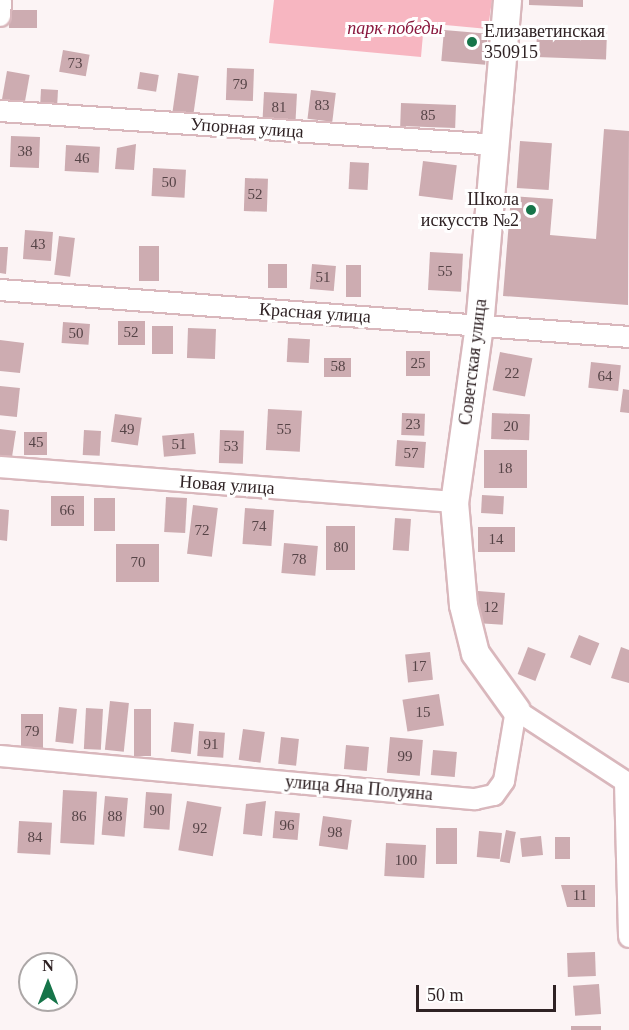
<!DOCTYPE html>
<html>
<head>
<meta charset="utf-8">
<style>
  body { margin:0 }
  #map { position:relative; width:629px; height:1030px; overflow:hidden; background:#fcf4f5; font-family:"Times New Roman",serif }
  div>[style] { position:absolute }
  .green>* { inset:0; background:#f7b6c1 }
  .building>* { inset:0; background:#cdacb1; transform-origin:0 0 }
  .roads { filter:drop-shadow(2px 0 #d9b7bc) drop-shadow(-2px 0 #d9b7bc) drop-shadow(0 2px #d9b7bc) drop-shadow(0 -2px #d9b7bc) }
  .street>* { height:20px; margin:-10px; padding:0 10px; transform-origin:10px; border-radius:10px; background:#fff }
  .secondary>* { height:27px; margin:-13.5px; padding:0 13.5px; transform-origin:13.5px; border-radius:13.5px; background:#fff }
  .dots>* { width:16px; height:16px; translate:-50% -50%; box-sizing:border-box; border:3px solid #fff; border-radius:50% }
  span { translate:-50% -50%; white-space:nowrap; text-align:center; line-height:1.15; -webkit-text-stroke:6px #fff; paint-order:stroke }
  .number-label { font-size:15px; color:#564447 }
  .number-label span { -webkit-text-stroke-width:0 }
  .park-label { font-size:18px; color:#8a183e; font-style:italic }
  .poi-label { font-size:18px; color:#2f2224 }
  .left { translate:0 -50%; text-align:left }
  .right { translate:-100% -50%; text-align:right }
  .street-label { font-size:18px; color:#2f2224 }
  .north { position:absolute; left:18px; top:952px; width:60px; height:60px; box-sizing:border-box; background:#fff; border:2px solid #aca7a7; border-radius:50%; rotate:0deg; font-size:16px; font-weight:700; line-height:24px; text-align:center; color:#2f2224 }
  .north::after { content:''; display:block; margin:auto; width:21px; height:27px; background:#167449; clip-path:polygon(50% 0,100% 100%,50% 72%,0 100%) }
  .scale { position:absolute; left:416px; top:985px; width:140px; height:27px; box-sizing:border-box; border:3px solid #2f2224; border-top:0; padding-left:8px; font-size:18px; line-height:21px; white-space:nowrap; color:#2f2224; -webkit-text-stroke:4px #fff; paint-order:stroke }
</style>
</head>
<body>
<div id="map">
  <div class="green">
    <i style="clip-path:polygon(274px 0,492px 0,488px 29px,424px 23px,421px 57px,269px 43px)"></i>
  </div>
  <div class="building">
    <i style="clip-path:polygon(529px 0,583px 0,583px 7px,529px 5px)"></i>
    <i style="left:37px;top:10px;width:18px;height:28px;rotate:90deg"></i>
    <i style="left:444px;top:30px;width:44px;height:31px;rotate:5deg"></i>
    <i style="left:537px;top:30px;width:70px;height:27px;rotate:2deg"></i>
    <i style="left:63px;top:50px;width:27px;height:22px;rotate:10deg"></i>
    <i style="left:227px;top:68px;width:27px;height:32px;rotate:2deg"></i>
    <i style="left:7px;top:71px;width:23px;height:30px;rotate:10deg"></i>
    <i style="left:140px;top:72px;width:19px;height:17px;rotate:9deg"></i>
    <i style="left:178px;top:73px;width:21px;height:41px;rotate:8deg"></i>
    <i style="left:41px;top:89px;width:17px;height:19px;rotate:3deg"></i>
    <i style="left:311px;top:90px;width:25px;height:29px;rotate:7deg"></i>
    <i style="left:264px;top:92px;width:33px;height:29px;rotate:3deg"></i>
    <i style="left:401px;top:103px;width:55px;height:23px;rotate:2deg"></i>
    <i style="clip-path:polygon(604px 129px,629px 131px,628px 305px,503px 296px,511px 196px,553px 199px,550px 235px,596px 239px)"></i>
    <i style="left:11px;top:136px;width:29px;height:31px;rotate:2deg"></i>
    <i style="left:520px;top:141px;width:32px;height:47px;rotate:4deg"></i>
    <i style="clip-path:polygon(136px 144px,134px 170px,115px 169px,117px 148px)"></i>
    <i style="left:66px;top:145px;width:34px;height:26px;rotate:3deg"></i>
    <i style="left:423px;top:161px;width:34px;height:35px;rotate:7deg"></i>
    <i style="left:350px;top:162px;width:19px;height:27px;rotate:3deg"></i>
    <i style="left:153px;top:168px;width:33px;height:28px;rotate:3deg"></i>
    <i style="left:245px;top:178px;width:23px;height:33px;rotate:2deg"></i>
    <i style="left:25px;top:230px;width:28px;height:29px;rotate:4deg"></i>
    <i style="left:59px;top:236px;width:16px;height:39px;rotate:7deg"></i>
    <i style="left:139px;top:246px;width:20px;height:35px"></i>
    <i style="clip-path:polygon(0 247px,8px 247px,6px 274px,0 273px)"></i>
    <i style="left:430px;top:252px;width:33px;height:38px;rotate:3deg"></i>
    <i style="left:268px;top:264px;width:19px;height:24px"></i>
    <i style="left:312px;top:264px;width:24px;height:25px;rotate:5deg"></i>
    <i style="left:346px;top:265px;width:15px;height:32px"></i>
    <i style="left:118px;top:321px;width:27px;height:24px"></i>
    <i style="left:63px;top:322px;width:27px;height:21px;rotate:4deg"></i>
    <i style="left:152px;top:326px;width:21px;height:28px"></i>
    <i style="left:188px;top:328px;width:28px;height:30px;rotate:2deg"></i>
    <i style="left:288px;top:338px;width:22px;height:24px;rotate:3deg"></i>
    <i style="clip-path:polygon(0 340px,24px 343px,20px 373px,0 371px)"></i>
    <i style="left:406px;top:351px;width:24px;height:25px"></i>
    <i style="left:500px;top:352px;width:33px;height:39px;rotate:11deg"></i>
    <i style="left:324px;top:358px;width:27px;height:19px"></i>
    <i style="left:591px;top:362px;width:30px;height:26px;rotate:6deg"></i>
    <i style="left:0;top:386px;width:20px;height:29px;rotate:6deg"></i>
    <i style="clip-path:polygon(623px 389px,629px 390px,629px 413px,620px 412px)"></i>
    <i style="left:268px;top:409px;width:34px;height:41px;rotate:3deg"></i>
    <i style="left:402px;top:413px;width:23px;height:22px;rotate:2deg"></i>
    <i style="left:492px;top:413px;width:38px;height:26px;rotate:2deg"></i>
    <i style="left:115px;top:414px;width:27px;height:28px;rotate:8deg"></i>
    <i style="clip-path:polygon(0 429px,16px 431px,12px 457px,0 455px)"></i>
    <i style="left:84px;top:430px;width:17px;height:25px;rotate:3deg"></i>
    <i style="left:220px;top:430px;width:24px;height:33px;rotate:2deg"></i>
    <i style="left:24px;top:432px;width:23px;height:23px"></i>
    <i style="left:194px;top:433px;width:21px;height:32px;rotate:85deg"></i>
    <i style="left:397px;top:440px;width:29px;height:26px;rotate:4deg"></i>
    <i style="left:484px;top:450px;width:43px;height:38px"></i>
    <i style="left:482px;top:495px;width:22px;height:18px;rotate:3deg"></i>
    <i style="left:51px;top:496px;width:33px;height:30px"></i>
    <i style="left:166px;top:497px;width:21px;height:35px;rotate:3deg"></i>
    <i style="left:94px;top:498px;width:21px;height:33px"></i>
    <i style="left:193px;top:505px;width:25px;height:49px;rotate:7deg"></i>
    <i style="left:245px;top:508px;width:29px;height:36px;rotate:4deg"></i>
    <i style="clip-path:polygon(0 509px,9px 510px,7px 541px,0 540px)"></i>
    <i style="left:395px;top:518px;width:16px;height:32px;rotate:4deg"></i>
    <i style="left:326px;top:526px;width:29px;height:44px"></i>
    <i style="left:478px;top:527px;width:37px;height:25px"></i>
    <i style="left:284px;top:543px;width:34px;height:30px;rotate:5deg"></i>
    <i style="left:116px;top:544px;width:43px;height:38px"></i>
    <i style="left:478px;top:591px;width:27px;height:32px;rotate:4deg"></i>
    <i style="left:579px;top:635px;width:22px;height:24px;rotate:22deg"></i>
    <i style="left:528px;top:647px;width:19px;height:29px;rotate:21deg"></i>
    <i style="clip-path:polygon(621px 647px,629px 650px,629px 683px,611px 678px)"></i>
    <i style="left:430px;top:652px;width:28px;height:25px;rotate:84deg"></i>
    <i style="left:439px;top:694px;width:32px;height:37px;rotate:81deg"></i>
    <i style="left:110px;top:701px;width:19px;height:49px;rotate:6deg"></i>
    <i style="left:59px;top:707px;width:18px;height:35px;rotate:6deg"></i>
    <i style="left:86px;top:708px;width:17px;height:41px;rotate:3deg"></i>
    <i style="left:134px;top:709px;width:17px;height:47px"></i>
    <i style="left:43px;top:714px;width:35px;height:22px;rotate:90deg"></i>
    <i style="left:174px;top:722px;width:20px;height:30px;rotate:6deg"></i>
    <i style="left:243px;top:729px;width:22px;height:31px;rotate:8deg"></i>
    <i style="left:199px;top:731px;width:26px;height:25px;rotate:4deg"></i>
    <i style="left:281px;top:737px;width:18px;height:27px;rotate:6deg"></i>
    <i style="left:390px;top:737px;width:33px;height:36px;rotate:5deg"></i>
    <i style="left:346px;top:745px;width:23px;height:24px;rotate:5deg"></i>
    <i style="left:433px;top:750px;width:24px;height:25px;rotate:5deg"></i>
    <i style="left:63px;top:790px;width:34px;height:53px;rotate:3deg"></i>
    <i style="left:146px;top:792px;width:26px;height:36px;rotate:4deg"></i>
    <i style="left:105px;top:796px;width:23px;height:39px;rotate:5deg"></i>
    <i style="left:187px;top:801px;width:35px;height:50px;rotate:10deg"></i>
    <i style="clip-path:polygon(266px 801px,262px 836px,243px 834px,246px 804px)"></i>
    <i style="left:275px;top:811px;width:25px;height:27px;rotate:5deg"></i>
    <i style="left:323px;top:816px;width:29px;height:30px;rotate:8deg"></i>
    <i style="left:19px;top:821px;width:33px;height:32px;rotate:3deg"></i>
    <i style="left:436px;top:828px;width:21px;height:36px"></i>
    <i style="left:506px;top:830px;width:10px;height:32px;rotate:11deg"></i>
    <i style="left:479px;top:831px;width:23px;height:26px;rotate:5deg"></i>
    <i style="left:541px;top:836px;width:19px;height:21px;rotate:84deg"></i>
    <i style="left:555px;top:837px;width:15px;height:22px"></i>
    <i style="left:386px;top:843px;width:40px;height:33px;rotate:3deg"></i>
    <i style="clip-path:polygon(561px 885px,595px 885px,595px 907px,567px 907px)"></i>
    <i style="left:595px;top:952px;width:24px;height:28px;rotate:88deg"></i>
    <i style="left:599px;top:984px;width:30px;height:26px;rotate:86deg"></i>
    <i style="left:571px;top:1026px;width:30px;height:4px"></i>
  </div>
  <div class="roads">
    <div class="street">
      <i style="left:0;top:16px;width:16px;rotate:-86deg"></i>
      <i style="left:0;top:111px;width:495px;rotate:3.9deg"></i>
      <i style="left:0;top:290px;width:631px;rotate:4.27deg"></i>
      <i style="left:0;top:467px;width:455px;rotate:4.4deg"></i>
      <i style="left:0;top:756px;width:477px;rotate:5.2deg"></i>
      <i style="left:475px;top:799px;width:19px;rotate:-12deg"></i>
      <i style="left:494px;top:795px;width:17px;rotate:-54deg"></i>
      <i style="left:504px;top:781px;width:72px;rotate:-80.4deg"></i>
      <i style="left:516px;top:710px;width:135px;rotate:33.2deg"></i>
      <i style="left:625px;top:782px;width:155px;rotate:88.5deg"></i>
    </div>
    <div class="secondary">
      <i style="left:507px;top:0;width:326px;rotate:94.9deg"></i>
      <i style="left:479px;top:325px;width:179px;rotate:98deg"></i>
      <i style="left:454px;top:502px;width:103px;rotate:85deg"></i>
      <i style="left:463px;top:605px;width:49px;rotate:76deg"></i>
      <i style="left:475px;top:653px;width:70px;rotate:54.3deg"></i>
    </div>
  </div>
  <div class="dots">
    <i style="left:472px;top:42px;background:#167449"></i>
    <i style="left:531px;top:210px;background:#167449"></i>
  </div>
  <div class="number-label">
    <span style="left:75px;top:64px">73</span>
    <span style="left:240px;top:85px">79</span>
    <span style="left:322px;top:106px">83</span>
    <span style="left:279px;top:108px">81</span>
    <span style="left:428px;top:116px">85</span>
    <span style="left:25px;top:152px">38</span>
    <span style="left:82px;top:159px">46</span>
    <span style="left:169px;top:183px">50</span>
    <span style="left:255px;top:195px">52</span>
    <span style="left:38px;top:245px">43</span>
    <span style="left:445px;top:272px">55</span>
    <span style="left:323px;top:278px">51</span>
    <span style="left:131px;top:333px">52</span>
    <span style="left:76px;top:334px">50</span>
    <span style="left:418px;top:364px">25</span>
    <span style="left:338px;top:367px">58</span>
    <span style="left:512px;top:374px">22</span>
    <span style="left:605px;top:377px">64</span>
    <span style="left:413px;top:425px">23</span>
    <span style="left:511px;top:427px">20</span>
    <span style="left:127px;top:430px">49</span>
    <span style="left:284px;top:430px">55</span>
    <span style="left:36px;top:443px">45</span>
    <span style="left:179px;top:445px">51</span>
    <span style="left:231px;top:447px">53</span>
    <span style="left:411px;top:454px">57</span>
    <span style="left:505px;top:469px">18</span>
    <span style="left:67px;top:511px">66</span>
    <span style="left:259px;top:527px">74</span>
    <span style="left:202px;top:531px">72</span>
    <span style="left:496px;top:540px">14</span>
    <span style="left:341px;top:548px">80</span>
    <span style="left:299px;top:560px">78</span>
    <span style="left:138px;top:563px">70</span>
    <span style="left:491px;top:608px">12</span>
    <span style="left:419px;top:667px">17</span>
    <span style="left:423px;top:713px">15</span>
    <span style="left:32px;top:732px">79</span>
    <span style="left:211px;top:745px">91</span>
    <span style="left:405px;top:757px">99</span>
    <span style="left:157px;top:811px">90</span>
    <span style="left:79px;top:817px">86</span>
    <span style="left:115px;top:817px">88</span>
    <span style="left:287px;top:826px">96</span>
    <span style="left:200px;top:829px">92</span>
    <span style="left:335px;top:833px">98</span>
    <span style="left:35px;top:838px">84</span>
    <span style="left:406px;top:861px">100</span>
    <span style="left:580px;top:896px">11</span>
  </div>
  <div class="park-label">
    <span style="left:395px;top:28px">парк победы</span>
  </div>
  <div class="poi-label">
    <span class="left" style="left:484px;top:42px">Елизаветинская<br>350915</span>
    <span class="right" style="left:519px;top:210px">Школа<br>искусств №2</span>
  </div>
  <div class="street-label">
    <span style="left:247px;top:128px;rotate:4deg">Упорная улица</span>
    <span style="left:315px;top:313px;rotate:4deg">Красная улица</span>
    <span style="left:473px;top:362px;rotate:-83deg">Советская улица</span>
    <span style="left:227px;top:485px;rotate:4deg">Новая улица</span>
    <span style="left:359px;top:788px;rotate:5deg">улица Яна Полуяна</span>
  </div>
  <div class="north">N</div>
  <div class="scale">50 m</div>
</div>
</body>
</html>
